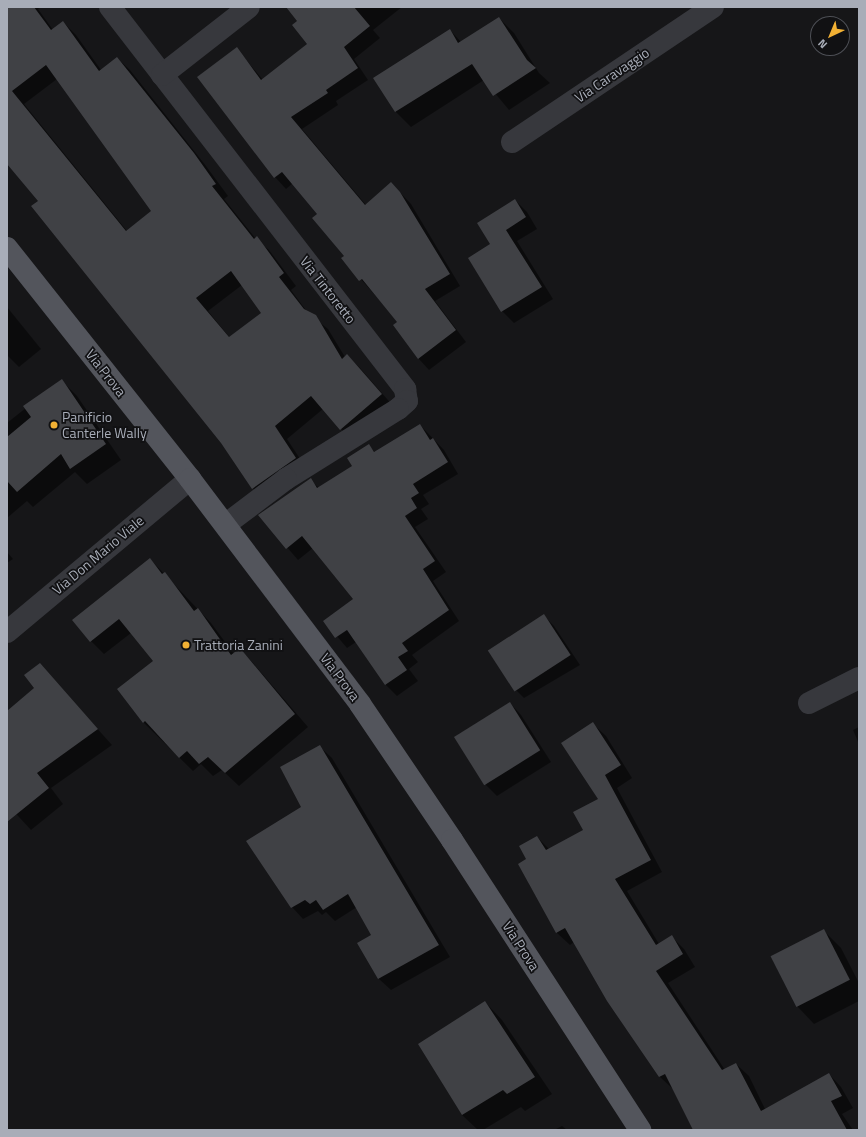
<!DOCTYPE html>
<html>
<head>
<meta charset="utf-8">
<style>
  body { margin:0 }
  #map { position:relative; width:866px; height:1137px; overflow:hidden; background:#161618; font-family:"Titillium Web",sans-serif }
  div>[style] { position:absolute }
  .shadow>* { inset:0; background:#0007 }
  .building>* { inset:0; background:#404145; transform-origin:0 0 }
  .minor>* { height:22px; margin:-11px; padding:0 11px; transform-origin:11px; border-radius:11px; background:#37383d }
  .major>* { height:22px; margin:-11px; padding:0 11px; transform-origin:11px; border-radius:11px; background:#53555c }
  .dots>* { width:11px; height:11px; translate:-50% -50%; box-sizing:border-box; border:2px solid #111113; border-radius:50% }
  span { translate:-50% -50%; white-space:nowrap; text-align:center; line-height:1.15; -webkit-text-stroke:3.5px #111113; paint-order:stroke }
  .street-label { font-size:14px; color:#a8adb8 }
  .poi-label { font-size:14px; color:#a8adb8 }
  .left { translate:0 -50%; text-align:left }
  .frame { position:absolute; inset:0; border:8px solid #a8adb8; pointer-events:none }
  .north { position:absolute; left:810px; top:16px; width:40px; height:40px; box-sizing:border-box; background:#111113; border:1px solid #4d4f55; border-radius:50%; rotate:224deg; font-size:11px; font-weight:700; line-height:16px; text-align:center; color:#a8adb8 }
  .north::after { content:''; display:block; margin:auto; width:14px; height:18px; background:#f2b134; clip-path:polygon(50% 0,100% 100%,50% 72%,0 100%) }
</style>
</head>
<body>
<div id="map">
  <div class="shadow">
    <i style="clip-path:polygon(evenodd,7px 7px,41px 7px,38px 9px,53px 30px,63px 22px,76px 35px,101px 70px,117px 58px,130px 70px,206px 166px,228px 196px,224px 199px,256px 239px,269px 250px,296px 286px,291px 290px,308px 313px,328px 329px,345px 357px,347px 355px,360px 368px,394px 407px,353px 442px,323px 409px,287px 439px,308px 471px,266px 501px,253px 488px,222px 443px,39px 201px,7px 162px,7px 7px,57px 79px,153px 212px,127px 231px,24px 104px,57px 79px,7px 7px,242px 285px,263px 313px,230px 338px,208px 311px,242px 285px)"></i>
    <i style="clip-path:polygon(287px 7px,402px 7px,373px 30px,380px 38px,354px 59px,368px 80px,336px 101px,338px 105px,302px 129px,366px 205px,391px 183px,411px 204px,460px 286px,435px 301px,466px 342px,429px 370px,418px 358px,399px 322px,342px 258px,345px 256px,318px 214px,293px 183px,286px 189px,275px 177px,198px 77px,237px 49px,263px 80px,308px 44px,299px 21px)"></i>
    <i style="clip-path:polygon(499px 18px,514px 33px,539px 73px,550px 83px,509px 110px,484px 80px,411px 127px,396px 112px,375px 78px,450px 30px,461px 42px)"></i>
    <i style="clip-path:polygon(515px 200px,527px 212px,537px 229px,517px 241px,553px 299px,514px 323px,502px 311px,469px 259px,492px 245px)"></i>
    <i style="clip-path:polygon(7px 307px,41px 349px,19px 367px,7px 355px)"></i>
    <i style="clip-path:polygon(61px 380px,77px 396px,121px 460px,87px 484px,75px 472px,33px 507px,27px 501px,7px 518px,7px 423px)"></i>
    <i style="clip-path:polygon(420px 425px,444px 450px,458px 474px,423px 495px,429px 504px,421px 509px,428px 519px,415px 527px,446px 572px,433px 581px,459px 621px,412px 655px,418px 662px,409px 669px,418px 681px,397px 696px,386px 685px,356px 642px,347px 648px,324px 621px,354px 599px,313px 548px,298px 560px,260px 516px,310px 480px,319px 488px,354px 466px,369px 446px,376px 453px)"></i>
    <i style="clip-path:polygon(7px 552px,13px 559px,7px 563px)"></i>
    <i style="clip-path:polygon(150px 559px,211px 623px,234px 654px,240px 649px,253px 663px,308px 727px,239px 786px,222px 770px,213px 776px,201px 764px,193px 771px,143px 722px,154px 661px,131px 633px,104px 654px,91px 641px)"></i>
    <i style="clip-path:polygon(544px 616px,554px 626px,580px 665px,524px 698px,514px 688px)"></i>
    <i style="clip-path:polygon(40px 665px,112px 745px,51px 788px,63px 804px,31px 830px,7px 804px,7px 712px,35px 688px)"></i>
    <i style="clip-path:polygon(510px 703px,521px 715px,551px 762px,497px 796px,486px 785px)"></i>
    <i style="clip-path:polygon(593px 724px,606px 736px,632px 778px,617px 788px,662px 872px,627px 891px,659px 944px,672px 937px,684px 949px,695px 967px,668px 983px,725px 1070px,736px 1064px,749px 1076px,765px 1109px,829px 1074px,841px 1087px,853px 1108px,842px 1114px,853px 1130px,694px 1130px,673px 1089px,660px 1077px,608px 1000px,574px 942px,570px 945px,557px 933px,529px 884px,527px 859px,537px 837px,550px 850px,584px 831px,599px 800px)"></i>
    <i style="clip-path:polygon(859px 727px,859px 744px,853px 730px)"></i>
    <i style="clip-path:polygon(320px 747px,332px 758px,450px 957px,391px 990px,379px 979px,359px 943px,373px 936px,357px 907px,335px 921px,326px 912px,322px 915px,318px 911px,303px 919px,292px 907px,303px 807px)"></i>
    <i style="clip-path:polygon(824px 931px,841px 948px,859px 983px,859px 1001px,814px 1024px,797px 1006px)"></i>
    <i style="clip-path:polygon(485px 1002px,502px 1020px,552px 1094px,525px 1111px,521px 1107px,483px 1130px,478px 1130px,462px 1115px)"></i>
    <i style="clip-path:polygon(562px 1126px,567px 1130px,554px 1130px)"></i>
  </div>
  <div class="building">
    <i style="clip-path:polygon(evenodd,7px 7px,34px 7px,51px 30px,63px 21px,99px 71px,117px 57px,194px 153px,216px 184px,212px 186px,254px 239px,257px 236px,284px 273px,279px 277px,304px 309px,316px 315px,342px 359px,347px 354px,382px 394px,340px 430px,311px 396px,275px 426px,296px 458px,252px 489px,221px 443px,31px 206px,38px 201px,7px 164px,7px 7px,46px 65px,151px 211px,126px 231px,12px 91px,46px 65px,7px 7px,231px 271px,261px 313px,229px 337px,196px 298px,231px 271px)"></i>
    <i style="clip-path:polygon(286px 7px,354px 7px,370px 26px,344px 47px,358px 68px,326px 90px,328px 93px,291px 117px,365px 205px,391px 182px,400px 192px,450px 274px,425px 289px,456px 330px,418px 359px,393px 325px,397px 322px,362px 279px,359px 281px,341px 258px,344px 256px,312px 218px,317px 214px,282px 172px,274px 178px,197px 77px,237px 47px,261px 80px,307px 44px,292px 25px,297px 21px)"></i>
    <i style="clip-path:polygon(499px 17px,527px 60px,536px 68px,493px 96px,472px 64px,395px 112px,373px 78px,450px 29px,458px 43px)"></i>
    <i style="clip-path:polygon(515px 199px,526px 217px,506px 230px,542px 287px,501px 312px,468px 258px,490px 244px,477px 223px)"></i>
    <i style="clip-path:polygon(62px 379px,106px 444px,70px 469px,61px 454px,17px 492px,7px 481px,7px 437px,31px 417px,23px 406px)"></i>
    <i style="clip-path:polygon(420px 424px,430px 440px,433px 438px,448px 462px,413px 484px,419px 493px,411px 498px,417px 508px,405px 516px,435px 561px,423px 569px,449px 610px,402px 643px,408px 651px,398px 657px,407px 670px,385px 685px,347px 630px,335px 638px,323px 621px,353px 599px,302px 536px,286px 549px,258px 515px,311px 478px,317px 488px,352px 466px,347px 458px,369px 444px,374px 452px)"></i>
    <i style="clip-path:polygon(150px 558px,162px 574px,165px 572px,194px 611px,198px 608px,231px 655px,240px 648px,295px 714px,225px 773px,208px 757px,199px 764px,187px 751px,179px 758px,145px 721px,143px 723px,117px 689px,153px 661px,119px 619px,90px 642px,72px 620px)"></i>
    <i style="left:544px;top:614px;width:49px;height:67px;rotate:57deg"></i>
    <i style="clip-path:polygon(40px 663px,98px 729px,37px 773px,49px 788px,7px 822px,7px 711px,34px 688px,24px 675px)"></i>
    <i style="left:510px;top:702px;width:57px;height:66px;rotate:58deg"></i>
    <i style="clip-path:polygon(593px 722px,621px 765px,605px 775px,651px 860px,615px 879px,656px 945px,672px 935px,683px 954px,656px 971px,722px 1070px,736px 1063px,761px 1111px,829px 1073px,842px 1096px,831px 1101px,847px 1130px,693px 1130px,665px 1074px,659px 1077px,607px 1001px,565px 928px,556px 933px,518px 864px,526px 859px,519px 846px,537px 836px,546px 850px,583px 830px,573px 812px,598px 799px,561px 743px)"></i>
    <i style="clip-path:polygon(320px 745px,439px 945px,378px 979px,357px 943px,371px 935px,348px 894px,323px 910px,316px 900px,310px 904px,305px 900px,291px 908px,246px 841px,301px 807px,280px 767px)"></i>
    <i style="left:824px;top:929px;width:57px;height:60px;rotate:63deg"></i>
    <i style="clip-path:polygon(485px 1001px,535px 1077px,507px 1094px,503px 1090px,462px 1115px,418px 1044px)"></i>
  </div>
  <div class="minor">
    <i style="left:110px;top:7px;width:483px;rotate:52.3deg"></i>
    <i style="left:405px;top:389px;width:12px;rotate:81deg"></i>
    <i style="left:407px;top:401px;width:12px;rotate:138deg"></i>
    <i style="left:398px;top:409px;width:132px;rotate:148deg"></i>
    <i style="left:286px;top:479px;width:76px;rotate:143deg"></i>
    <i style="left:162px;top:75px;width:110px;rotate:-38deg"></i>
    <i style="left:512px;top:142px;width:242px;rotate:-33.9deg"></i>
    <i style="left:7px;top:632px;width:239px;rotate:-39.9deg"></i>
    <i style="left:809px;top:703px;width:56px;rotate:-26.6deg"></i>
  </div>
  <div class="major">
    <i style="left:7px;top:248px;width:295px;rotate:51.6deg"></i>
    <i style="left:190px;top:479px;width:282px;rotate:52.9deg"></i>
    <i style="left:360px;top:704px;width:164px;rotate:55.9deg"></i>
    <i style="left:452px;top:840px;width:346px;rotate:57deg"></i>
  </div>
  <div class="dots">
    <i style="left:54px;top:425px;background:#f2b134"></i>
    <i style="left:186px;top:645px;background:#f2b134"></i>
  </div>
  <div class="street-label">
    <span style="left:612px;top:75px;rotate:-34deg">Via Caravaggio</span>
    <span style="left:328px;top:290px;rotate:52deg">Via Tintoretto</span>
    <span style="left:106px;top:373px;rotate:52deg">Via Prova</span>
    <span style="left:98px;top:555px;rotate:-40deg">Via Don Mario Viale</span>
    <span style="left:340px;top:677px;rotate:53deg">Via Prova</span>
    <span style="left:521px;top:946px;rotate:57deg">Via Prova</span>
  </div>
  <div class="poi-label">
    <span class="left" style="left:62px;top:425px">Panificio<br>Canterle Wally</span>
    <span class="left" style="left:194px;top:645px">Trattoria Zanini</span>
  </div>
  <div class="frame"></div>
  <div class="north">N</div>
</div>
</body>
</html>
